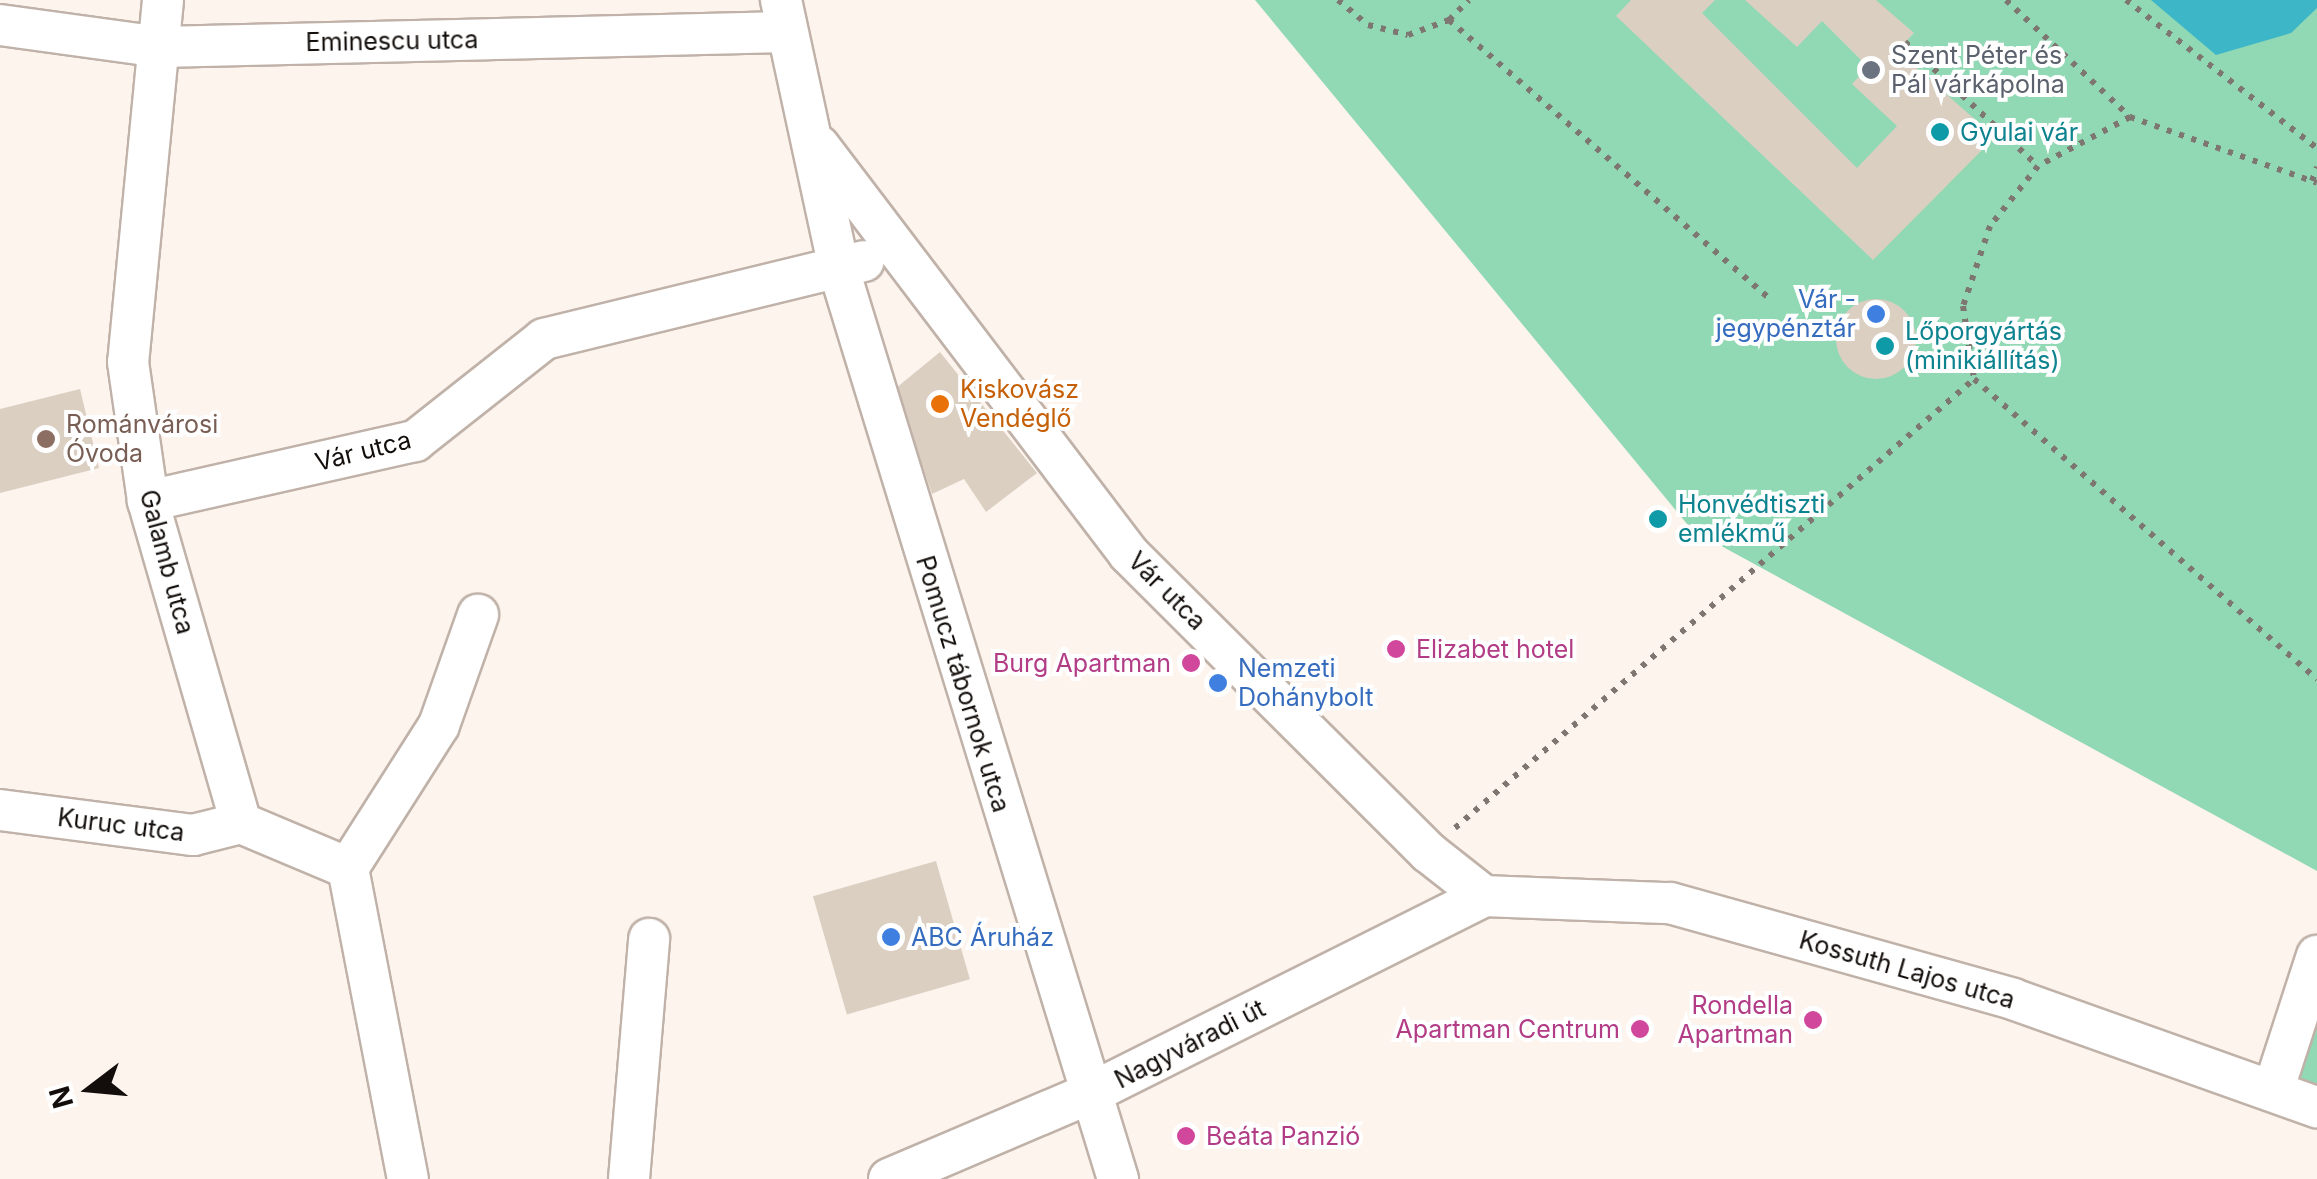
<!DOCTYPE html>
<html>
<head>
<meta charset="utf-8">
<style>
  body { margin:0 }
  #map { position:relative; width:2317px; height:1179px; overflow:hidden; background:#fdf4ee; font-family:Inter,sans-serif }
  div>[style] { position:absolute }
  .green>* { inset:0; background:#91d8b4 }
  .water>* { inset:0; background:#3db6c8 }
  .building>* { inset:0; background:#dbcfc2; transform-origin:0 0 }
  .round { border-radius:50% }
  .path>* { height:6px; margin-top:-3px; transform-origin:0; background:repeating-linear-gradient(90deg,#7d7671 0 5px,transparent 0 13px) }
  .roads { filter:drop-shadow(2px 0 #c0b2a8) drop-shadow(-2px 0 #c0b2a8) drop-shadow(0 2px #c0b2a8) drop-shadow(0 -2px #c0b2a8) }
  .street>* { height:40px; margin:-20px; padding:0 20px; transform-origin:20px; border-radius:20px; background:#fff }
  .dots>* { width:28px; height:28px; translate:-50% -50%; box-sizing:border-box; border:5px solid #fff; border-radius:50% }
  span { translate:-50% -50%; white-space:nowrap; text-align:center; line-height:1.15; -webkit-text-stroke:8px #fff; paint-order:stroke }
  .street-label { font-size:25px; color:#130e0b }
  .worship-label { font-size:25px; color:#5b616d }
  .left { translate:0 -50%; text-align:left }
  .culture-label { font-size:25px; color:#0d838f }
  .shop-label { font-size:25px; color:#366cbe }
  .right { translate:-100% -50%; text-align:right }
  .food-label { font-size:25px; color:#c56008 }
  .education-label { font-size:25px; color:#785e54 }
  .hotel-label { font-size:25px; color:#b23c85 }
  .north { position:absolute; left:40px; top:1039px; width:100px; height:100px; -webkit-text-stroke:8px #fff; paint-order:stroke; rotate:254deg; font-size:28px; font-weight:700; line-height:40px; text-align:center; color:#130e0b }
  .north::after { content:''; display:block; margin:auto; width:35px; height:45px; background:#130e0b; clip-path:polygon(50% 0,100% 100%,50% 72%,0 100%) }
</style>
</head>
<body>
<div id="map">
  <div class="green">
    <i style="clip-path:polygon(1255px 0,2317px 0,2317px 871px,1692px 530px)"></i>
    <i style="clip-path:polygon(2317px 956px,2317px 1107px,2274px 1088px)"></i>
  </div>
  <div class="water">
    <i style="clip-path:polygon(2151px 0,2317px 0,2317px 8px,2291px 33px,2216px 55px)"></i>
  </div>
  <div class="building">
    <i style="clip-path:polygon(1631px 0,1715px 0,1702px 13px,1857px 168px,1897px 126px,1852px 84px,1868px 67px,1822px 21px,1797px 47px,1745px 0,1876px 0,1914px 33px,1897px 51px,1995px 137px,1873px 260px,1616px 16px)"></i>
    <i class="round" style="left:1836px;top:299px;width:80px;height:80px"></i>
    <i style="clip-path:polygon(940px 352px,1037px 473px,986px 512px,964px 479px,932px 494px,896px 388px)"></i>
    <i style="clip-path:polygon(80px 389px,99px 468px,0 493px,0 409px)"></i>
    <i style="left:936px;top:861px;width:123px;height:128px;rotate:74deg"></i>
  </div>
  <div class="path">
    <i style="left:1338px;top:0;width:39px;rotate:40deg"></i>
    <i style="left:1368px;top:25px;width:41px;rotate:14deg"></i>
    <i style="left:1408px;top:35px;width:44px;rotate:-20.1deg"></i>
    <i style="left:1449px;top:20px;width:28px;rotate:-45deg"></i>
    <i style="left:2006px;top:0;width:170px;rotate:43.3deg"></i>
    <i style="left:2130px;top:117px;width:198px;rotate:19.4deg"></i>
    <i style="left:2126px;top:0;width:242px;rotate:37.8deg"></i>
    <i style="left:1449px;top:20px;width:427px;rotate:41deg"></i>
    <i style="left:1905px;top:42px;width:182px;rotate:43deg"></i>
    <i style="left:2130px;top:117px;width:104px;rotate:152deg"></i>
    <i style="left:2038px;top:166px;width:77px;rotate:128.7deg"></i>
    <i style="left:1990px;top:226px;width:84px;rotate:108.6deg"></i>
    <i style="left:1963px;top:306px;width:74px;rotate:81.4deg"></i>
    <i style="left:1974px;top:379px;width:456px;rotate:41.2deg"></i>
    <i style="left:2312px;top:181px;width:15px;rotate:-70deg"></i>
    <i style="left:1455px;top:828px;width:686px;rotate:-40.86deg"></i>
  </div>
  <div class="roads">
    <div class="street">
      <i style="left:163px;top:0;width:364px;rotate:95.5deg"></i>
      <i style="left:128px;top:362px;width:140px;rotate:81.8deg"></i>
      <i style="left:148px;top:501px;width:335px;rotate:73.9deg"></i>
      <i style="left:241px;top:823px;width:116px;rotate:22.8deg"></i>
      <i style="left:348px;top:868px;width:317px;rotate:79.1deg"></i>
      <i style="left:781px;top:0;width:279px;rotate:77.8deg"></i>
      <i style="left:840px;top:273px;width:948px;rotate:72.94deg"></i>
      <i style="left:0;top:25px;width:162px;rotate:7.8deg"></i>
      <i style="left:160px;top:47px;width:626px;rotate:-1.37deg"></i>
      <i style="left:819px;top:146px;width:512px;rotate:52.77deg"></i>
      <i style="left:1129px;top:554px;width:422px;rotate:44.9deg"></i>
      <i style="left:1428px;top:852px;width:71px;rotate:38.2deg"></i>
      <i style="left:148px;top:501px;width:274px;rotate:-12.7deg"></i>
      <i style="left:415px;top:441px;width:164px;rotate:-38.3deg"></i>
      <i style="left:544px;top:339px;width:329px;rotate:-13.7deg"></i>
      <i style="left:0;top:810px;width:195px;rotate:7.4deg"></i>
      <i style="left:193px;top:835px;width:49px;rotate:-14deg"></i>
      <i style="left:348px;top:868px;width:169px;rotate:-57.5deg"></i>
      <i style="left:439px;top:725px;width:117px;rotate:-70.5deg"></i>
      <i style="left:2274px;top:1088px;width:139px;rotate:-72deg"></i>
      <i style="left:629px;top:1179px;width:241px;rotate:-85.2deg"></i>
      <i style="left:889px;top:1179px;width:222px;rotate:-23.1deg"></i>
      <i style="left:1093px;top:1092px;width:437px;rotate:-26.6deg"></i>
      <i style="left:1484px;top:896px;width:186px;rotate:2.2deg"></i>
      <i style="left:1670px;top:903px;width:356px;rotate:15.6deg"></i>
      <i style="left:2013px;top:999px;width:323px;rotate:19.6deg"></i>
    </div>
  </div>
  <div class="dots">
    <i style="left:1871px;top:70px;background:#6b7280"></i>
    <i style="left:1940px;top:132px;background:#0f9aa8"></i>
    <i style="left:1876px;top:314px;background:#3f7fe0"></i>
    <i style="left:1885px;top:346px;background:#0f9aa8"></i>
    <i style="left:940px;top:404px;background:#e8710a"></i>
    <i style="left:46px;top:439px;background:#8d6e63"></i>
    <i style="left:1658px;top:519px;background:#0f9aa8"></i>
    <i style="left:1396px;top:649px;background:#d1479c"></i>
    <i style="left:1191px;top:663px;background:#d1479c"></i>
    <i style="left:1218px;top:683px;background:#3f7fe0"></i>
    <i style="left:891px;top:937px;background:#3f7fe0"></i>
    <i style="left:1813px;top:1020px;background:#d1479c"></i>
    <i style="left:1640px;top:1029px;background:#d1479c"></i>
    <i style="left:1186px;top:1136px;background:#d1479c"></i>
  </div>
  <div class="street-label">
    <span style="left:392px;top:41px;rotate:-1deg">Eminescu utca</span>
    <span style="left:363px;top:451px;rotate:-14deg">Vár utca</span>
    <span style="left:167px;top:562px;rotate:75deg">Galamb utca</span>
    <span style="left:1167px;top:591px;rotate:45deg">Vár utca</span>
    <span style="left:963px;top:684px;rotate:73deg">Pomucz tábornok utca</span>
    <span style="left:121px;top:825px;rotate:7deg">Kuruc utca</span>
    <span style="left:1907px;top:970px;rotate:16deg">Kossuth Lajos utca</span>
    <span style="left:1190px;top:1044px;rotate:-27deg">Nagyváradi út</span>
  </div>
  <div class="worship-label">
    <span class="left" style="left:1891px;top:70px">Szent Péter és<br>Pál várkápolna</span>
  </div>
  <div class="culture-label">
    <span class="left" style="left:1960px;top:132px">Gyulai vár</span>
    <span class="left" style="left:1905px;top:346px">Lőporgyártás<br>(minikiállítás)</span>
    <span class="left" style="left:1678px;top:519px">Honvédtiszti<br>emlékmű</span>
  </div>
  <div class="shop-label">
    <span class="right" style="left:1856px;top:314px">Vár -<br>jegypénztár</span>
    <span class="left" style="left:1238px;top:683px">Nemzeti<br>Dohánybolt</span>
    <span class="left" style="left:911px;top:937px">ABC Áruház</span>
  </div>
  <div class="food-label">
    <span class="left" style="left:960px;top:404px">Kiskovász<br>Vendéglő</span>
  </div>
  <div class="education-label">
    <span class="left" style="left:66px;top:439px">Románvárosi<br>Óvoda</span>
  </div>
  <div class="hotel-label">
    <span class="left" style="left:1416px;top:649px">Elizabet hotel</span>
    <span class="right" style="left:1171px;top:663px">Burg Apartman</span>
    <span class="right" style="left:1793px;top:1020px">Rondella<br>Apartman</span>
    <span class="right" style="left:1620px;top:1029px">Apartman Centrum</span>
    <span class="left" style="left:1206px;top:1136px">Beáta Panzió</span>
  </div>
  <div class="north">N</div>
</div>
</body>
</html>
